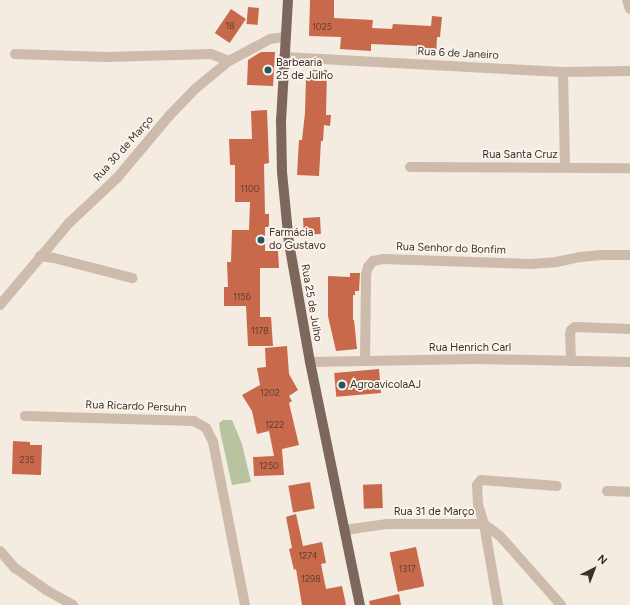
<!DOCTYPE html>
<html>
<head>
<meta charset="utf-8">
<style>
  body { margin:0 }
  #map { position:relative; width:630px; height:605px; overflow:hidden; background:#f4ebe1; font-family:Figtree,sans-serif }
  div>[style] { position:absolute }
  .green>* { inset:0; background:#b8c4a0 }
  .building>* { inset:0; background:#c8694b; transform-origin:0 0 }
  .minor>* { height:10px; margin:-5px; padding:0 5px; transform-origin:5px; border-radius:5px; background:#cdbbac }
  .major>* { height:10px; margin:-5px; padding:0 5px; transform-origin:5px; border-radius:5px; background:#7d675c }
  .dots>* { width:11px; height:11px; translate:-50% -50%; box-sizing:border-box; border:2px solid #fbf5ee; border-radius:50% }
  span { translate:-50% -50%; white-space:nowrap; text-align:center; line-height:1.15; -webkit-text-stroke:3.5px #fbf5ee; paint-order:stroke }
  .number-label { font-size:9px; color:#5e3e33 }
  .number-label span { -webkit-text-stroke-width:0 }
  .street-label { font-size:11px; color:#3b302b }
  .poi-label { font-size:11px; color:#3b302b }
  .left { translate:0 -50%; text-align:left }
  .north { position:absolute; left:574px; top:549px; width:40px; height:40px; -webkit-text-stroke:3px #fbf5ee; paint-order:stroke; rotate:42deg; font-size:11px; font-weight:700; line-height:16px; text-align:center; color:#3b302b }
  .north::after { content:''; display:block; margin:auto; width:14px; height:18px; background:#3b302b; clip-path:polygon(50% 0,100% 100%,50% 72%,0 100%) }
</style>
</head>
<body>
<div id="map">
  <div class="green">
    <i style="clip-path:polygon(223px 420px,232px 420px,242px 444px,251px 482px,232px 485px,220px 431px,219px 423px)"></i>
  </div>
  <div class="building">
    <i style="clip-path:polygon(310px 0,334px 0,334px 18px,373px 20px,372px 28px,392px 29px,393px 24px,431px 26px,432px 16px,442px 17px,440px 37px,437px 37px,436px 57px,416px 55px,417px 46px,371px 44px,371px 51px,340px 49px,341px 37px,309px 36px)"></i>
    <i style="left:248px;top:7px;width:11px;height:17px;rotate:5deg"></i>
    <i style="left:231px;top:9px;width:18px;height:29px;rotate:34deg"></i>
    <i style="clip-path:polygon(261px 52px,275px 52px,273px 86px,247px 85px,248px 60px)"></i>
    <i style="clip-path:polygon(313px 70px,327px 70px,326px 115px,331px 115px,330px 126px,324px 125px,323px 141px,321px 141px,319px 176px,297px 175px,299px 140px,302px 140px,305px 113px,306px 77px)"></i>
    <i style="clip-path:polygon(267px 110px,269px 163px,264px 164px,265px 214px,269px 214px,269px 227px,265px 227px,265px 251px,278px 251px,279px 268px,260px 268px,260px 317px,271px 317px,273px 346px,248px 346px,246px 306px,224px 306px,224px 287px,228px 287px,227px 262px,231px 262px,232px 230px,249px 230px,250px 202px,235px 202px,235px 165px,230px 165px,229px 139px,252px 139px,251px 111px)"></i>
    <i style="left:320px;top:217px;width:17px;height:17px;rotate:87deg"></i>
    <i style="clip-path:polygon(350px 273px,360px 273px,359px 291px,355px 291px,355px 295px,353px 295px,353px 320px,354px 320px,357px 349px,336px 351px,328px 316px,328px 276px,350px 277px)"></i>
    <i style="clip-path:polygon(287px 346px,289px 374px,298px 390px,289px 396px,292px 401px,289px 403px,299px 445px,282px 449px,284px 475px,254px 476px,253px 457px,274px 456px,269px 431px,257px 434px,252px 411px,242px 395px,260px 385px,257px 368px,266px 367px,265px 348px)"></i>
    <i style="left:379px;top:369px;width:24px;height:45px;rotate:85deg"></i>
    <i style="clip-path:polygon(13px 441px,30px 442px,30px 445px,42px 445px,41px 475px,12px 474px)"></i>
    <i style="left:310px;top:482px;width:27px;height:22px;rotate:80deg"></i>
    <i style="left:382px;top:484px;width:24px;height:19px;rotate:88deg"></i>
    <i style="clip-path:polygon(296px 514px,303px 546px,322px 542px,326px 563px,321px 564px,326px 589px,342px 586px,346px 605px,302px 605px,296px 569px,294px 570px,289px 549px,292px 548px,286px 517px)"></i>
    <i style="left:416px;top:547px;width:40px;height:27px;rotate:78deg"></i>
    <i style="clip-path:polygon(399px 594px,401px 605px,370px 605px,369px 601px)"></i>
  </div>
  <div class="minor">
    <i style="left:627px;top:0;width:9px;rotate:72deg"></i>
    <i style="left:15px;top:54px;width:92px;rotate:1.9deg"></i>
    <i style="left:107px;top:57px;width:104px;rotate:-1.7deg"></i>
    <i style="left:211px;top:54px;width:19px;rotate:21deg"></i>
    <i style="left:284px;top:57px;width:279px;rotate:3.1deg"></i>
    <i style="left:563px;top:72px;width:67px;rotate:-0.9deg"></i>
    <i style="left:563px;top:72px;width:95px;rotate:88.8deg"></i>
    <i style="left:410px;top:167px;width:220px;rotate:0.3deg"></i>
    <i style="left:40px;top:256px;width:14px;rotate:8deg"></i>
    <i style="left:54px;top:258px;width:81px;rotate:14.4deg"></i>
    <i style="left:0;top:305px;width:107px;rotate:-49.9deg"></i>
    <i style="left:69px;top:223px;width:66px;rotate:-43.2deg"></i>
    <i style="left:117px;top:178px;width:81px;rotate:-50deg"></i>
    <i style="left:169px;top:116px;width:37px;rotate:-46deg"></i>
    <i style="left:195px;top:89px;width:44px;rotate:-39.5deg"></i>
    <i style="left:229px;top:61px;width:47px;rotate:-28.2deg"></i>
    <i style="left:270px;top:39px;width:15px;rotate:-8deg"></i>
    <i style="left:365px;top:361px;width:86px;rotate:-89.3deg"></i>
    <i style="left:366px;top:275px;width:8px;rotate:-76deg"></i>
    <i style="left:368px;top:267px;width:8px;rotate:-50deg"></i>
    <i style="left:373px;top:261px;width:10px;rotate:-11deg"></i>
    <i style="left:383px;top:259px;width:147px;rotate:1.9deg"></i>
    <i style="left:530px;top:264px;width:26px;rotate:-4deg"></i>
    <i style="left:556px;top:262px;width:25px;rotate:-12deg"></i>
    <i style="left:580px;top:257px;width:22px;rotate:-5deg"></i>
    <i style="left:602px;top:255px;width:28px"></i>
    <i style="left:571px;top:361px;width:26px;rotate:-92deg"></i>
    <i style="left:570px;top:335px;width:5px;rotate:-79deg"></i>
    <i style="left:571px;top:330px;width:5px;rotate:-37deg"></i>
    <i style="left:575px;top:327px;width:55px;rotate:2.1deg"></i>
    <i style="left:310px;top:362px;width:166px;rotate:-1deg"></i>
    <i style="left:476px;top:359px;width:154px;rotate:1.1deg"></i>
    <i style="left:25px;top:416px;width:169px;rotate:1.7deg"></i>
    <i style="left:194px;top:421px;width:14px;rotate:30deg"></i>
    <i style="left:206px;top:428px;width:16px;rotate:63deg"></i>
    <i style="left:213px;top:442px;width:166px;rotate:78.9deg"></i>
    <i style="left:607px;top:491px;width:23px;rotate:2deg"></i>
    <i style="left:345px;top:530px;width:41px;rotate:-8.3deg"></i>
    <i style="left:386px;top:524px;width:98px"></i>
    <i style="left:484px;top:524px;width:20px;rotate:37deg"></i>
    <i style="left:500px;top:536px;width:92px;rotate:48.5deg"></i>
    <i style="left:0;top:551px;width:23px;rotate:49deg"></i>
    <i style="left:15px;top:568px;width:38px;rotate:35deg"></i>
    <i style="left:46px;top:590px;width:31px;rotate:29deg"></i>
    <i style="left:498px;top:605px;width:82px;rotate:-99.8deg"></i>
    <i style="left:484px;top:524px;width:21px;rotate:-107deg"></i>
    <i style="left:478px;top:504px;width:19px;rotate:-93deg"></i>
    <i style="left:477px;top:485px;width:6px;rotate:-51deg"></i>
    <i style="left:481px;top:480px;width:76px;rotate:4.5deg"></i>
  </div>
  <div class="major">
    <i style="left:288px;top:0;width:120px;rotate:93.3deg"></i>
    <i style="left:281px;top:120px;width:52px;rotate:88.9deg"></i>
    <i style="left:282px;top:172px;width:71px;rotate:84.4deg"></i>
    <i style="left:289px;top:243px;width:121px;rotate:80deg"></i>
    <i style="left:310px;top:362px;width:248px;rotate:78.4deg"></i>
  </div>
  <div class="dots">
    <i style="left:268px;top:70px;background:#1f5a5e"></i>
    <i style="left:261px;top:240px;background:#1f5a5e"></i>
    <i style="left:342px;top:385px;background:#1f5a5e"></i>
  </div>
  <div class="number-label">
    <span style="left:230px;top:26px">18</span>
    <span style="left:322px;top:27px">1025</span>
    <span style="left:250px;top:189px">1100</span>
    <span style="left:242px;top:297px">1156</span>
    <span style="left:260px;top:331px">1178</span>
    <span style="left:270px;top:393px">1202</span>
    <span style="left:275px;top:425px">1222</span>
    <span style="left:27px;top:460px">235</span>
    <span style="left:269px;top:466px">1250</span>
    <span style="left:308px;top:556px">1274</span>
    <span style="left:407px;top:569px">1317</span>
    <span style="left:311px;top:579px">1298</span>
  </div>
  <div class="street-label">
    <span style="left:458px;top:54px;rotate:3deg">Rua 6 de Janeiro</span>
    <span style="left:124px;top:149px;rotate:-48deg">Rua 30 de Março</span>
    <span style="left:520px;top:155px">Rua Santa Cruz</span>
    <span style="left:451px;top:249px;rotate:2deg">Rua Senhor do Bonfim</span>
    <span style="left:311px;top:303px;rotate:80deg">Rua 25 de Julho</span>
    <span style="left:470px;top:348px">Rua Henrich Carl</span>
    <span style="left:136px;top:407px;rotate:2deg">Rua Ricardo Persuhn</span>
    <span style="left:434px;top:512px">Rua 31 de Março</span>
  </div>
  <div class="poi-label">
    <span class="left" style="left:276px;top:70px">Barbearia<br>25 de Julho</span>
    <span class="left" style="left:269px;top:240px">Farmácia<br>do Gustavo</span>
    <span class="left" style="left:350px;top:385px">AgroavicolaAJ</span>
  </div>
  <div class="north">N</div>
</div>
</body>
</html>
